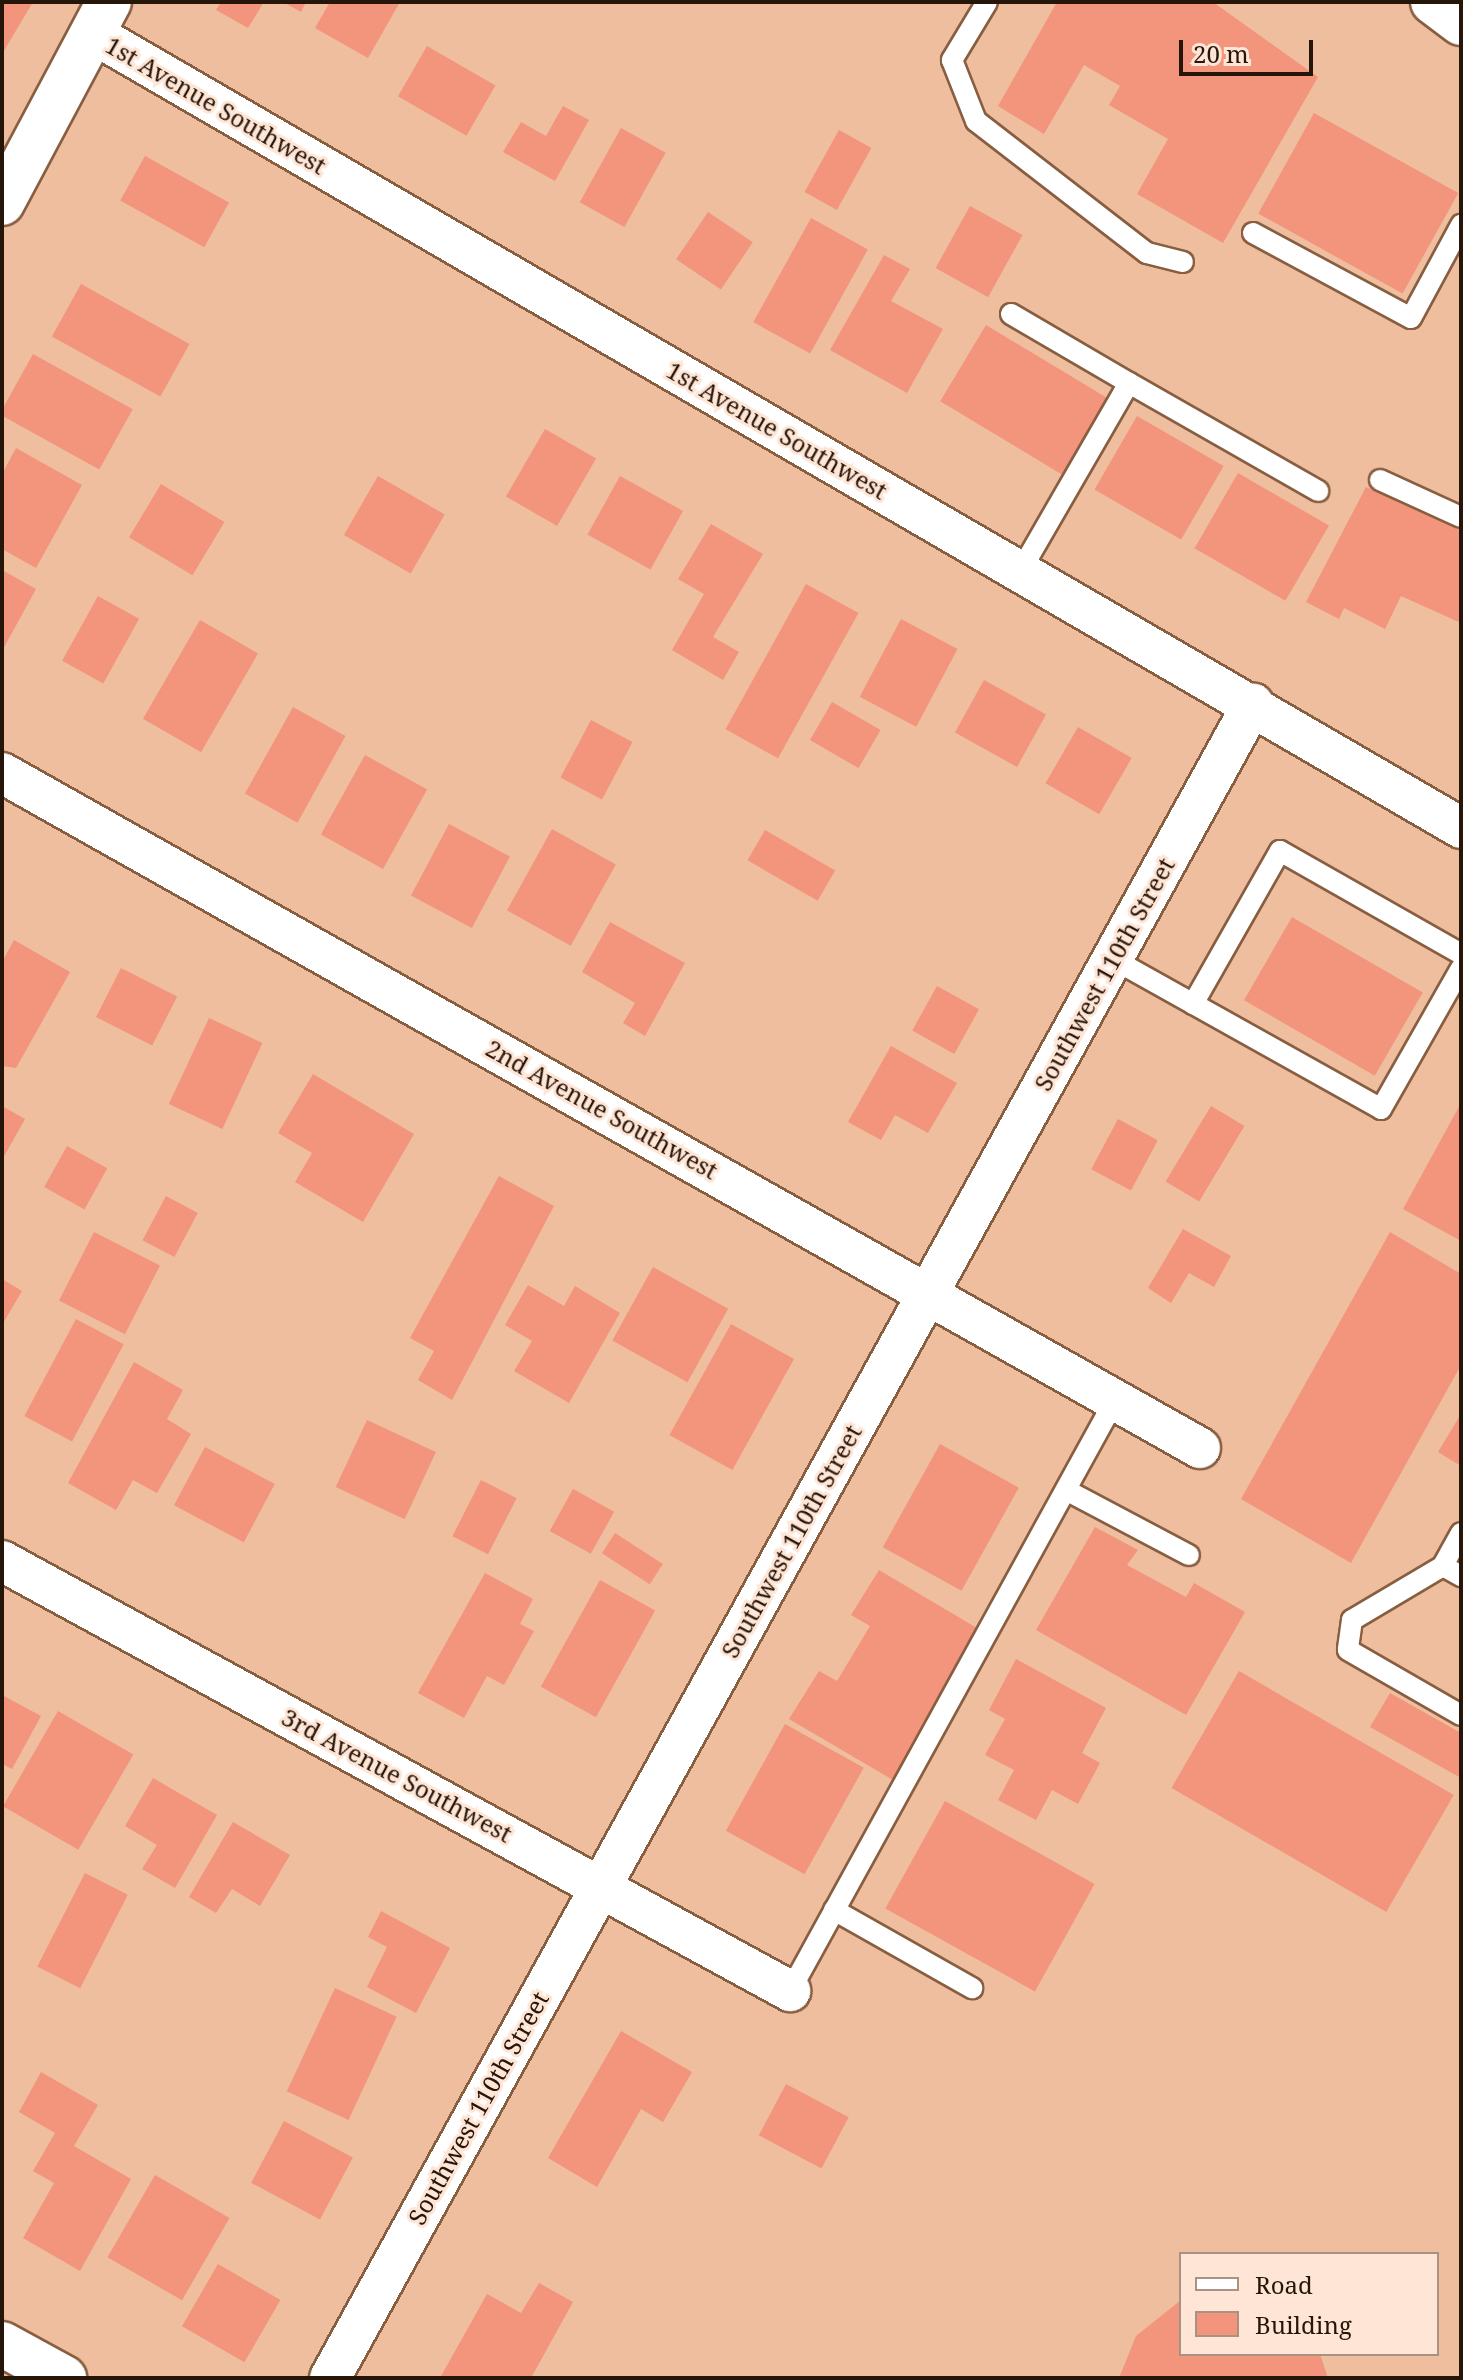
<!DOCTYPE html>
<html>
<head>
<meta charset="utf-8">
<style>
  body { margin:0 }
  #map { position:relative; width:1463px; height:2380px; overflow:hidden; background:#eebe9f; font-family:"Noto Serif",serif }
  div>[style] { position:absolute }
  .building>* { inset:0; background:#f3947d; transform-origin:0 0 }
  .roads { filter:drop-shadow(2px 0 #885e41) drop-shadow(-2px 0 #885e41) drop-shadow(0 2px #885e41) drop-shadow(0 -2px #885e41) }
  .lane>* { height:20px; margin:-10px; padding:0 10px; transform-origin:10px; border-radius:10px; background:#fff }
  .street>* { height:40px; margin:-20px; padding:0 20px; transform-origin:20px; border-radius:20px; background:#fff }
  .secondary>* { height:44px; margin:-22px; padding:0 22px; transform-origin:22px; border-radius:22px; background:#fff }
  span { translate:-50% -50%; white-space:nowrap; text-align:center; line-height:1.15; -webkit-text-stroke:6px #fee5d5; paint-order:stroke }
  .street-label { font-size:24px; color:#261509 }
  .frame { position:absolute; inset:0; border:4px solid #261509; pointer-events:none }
  .legend { position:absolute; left:1179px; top:2252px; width:260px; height:104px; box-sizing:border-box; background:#fee5d5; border:2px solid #a89283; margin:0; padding:10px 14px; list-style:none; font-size:24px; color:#261509 }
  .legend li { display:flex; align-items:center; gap:16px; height:40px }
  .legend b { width:40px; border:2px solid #a89283 }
  .scale { position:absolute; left:1179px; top:40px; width:134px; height:36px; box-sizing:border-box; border:4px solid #261509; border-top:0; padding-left:10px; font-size:24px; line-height:28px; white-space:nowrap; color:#261509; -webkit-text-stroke:6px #fee5d5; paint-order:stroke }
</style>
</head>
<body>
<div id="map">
  <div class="building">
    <i style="clip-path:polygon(2px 2px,33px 2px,2px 54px)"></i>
    <i style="clip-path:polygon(221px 2px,264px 2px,248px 28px,216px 10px)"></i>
    <i style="clip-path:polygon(283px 2px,306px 2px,301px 12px)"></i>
    <i style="clip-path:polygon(330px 2px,400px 2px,368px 58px,315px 28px)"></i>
    <i style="clip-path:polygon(1057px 2px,1213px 2px,1318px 77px,1223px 243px,1137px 194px,1168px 139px,1109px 105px,1120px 86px,1084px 65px,1044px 134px,998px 106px)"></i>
    <i style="left:427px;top:46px;width:79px;height:58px;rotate:30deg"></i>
    <i style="clip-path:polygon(563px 106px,589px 120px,555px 181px,503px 152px,521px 122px,546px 136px)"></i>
    <i style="left:1314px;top:113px;width:165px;height:115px;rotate:29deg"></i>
    <i style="left:621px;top:128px;width:51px;height:85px;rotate:29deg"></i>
    <i style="left:839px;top:130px;width:37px;height:71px;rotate:29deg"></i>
    <i style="left:145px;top:156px;width:96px;height:51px;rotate:29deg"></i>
    <i style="left:970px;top:206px;width:60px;height:71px;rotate:29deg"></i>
    <i style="left:708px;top:212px;width:54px;height:57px;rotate:34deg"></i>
    <i style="left:811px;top:218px;width:65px;height:119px;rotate:29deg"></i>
    <i style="clip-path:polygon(884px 255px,910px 269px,891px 301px,943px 329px,907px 393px,830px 350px)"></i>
    <i style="left:81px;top:284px;width:124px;height:60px;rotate:29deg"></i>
    <i style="left:986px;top:325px;width:142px;height:89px;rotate:31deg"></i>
    <i style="left:33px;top:354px;width:114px;height:69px;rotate:29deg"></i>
    <i style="left:1137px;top:416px;width:100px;height:85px;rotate:30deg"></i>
    <i style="left:545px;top:429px;width:59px;height:78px;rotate:30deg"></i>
    <i style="clip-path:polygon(16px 448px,82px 485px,36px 568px,2px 549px,2px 474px)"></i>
    <i style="left:1238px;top:473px;width:105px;height:87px;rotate:30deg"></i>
    <i style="left:378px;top:476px;width:77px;height:68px;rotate:30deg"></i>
    <i style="left:620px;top:476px;width:72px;height:67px;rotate:29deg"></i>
    <i style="left:161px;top:484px;width:74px;height:62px;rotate:31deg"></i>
    <i style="clip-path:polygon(1366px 487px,1461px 531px,1461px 623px,1401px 596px,1385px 629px,1344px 608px,1339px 619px,1306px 602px)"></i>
    <i style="clip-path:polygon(711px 524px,763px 554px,713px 637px,739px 652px,723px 680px,672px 650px,704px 594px,678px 579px)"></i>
    <i style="clip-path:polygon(2px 570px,36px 589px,2px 651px)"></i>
    <i style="left:806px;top:584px;width:60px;height:166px;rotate:29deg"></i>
    <i style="left:98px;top:596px;width:47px;height:74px;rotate:29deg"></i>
    <i style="left:901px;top:619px;width:64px;height:88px;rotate:28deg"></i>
    <i style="left:200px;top:620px;width:67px;height:114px;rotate:30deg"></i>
    <i style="left:984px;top:680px;width:71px;height:60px;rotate:29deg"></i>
    <i style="left:832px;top:702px;width:56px;height:44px;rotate:30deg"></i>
    <i style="left:293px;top:707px;width:60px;height:99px;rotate:29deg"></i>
    <i style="left:591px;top:720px;width:47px;height:65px;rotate:28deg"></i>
    <i style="left:1078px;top:727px;width:62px;height:65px;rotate:30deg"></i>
    <i style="left:365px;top:755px;width:71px;height:91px;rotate:29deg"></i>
    <i style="left:449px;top:824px;width:69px;height:81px;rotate:28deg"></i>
    <i style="left:552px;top:829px;width:73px;height:93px;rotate:29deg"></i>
    <i style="left:765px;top:830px;width:81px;height:35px;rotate:30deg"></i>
    <i style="left:1292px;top:917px;width:151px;height:96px;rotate:30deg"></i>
    <i style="clip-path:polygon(610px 922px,685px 963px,645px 1036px,623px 1023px,635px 1003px,582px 972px)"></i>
    <i style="clip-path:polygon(14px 940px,70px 972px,16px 1068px,2px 1066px,2px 962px)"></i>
    <i style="left:121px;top:968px;width:63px;height:55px;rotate:27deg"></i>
    <i style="left:937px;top:986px;width:48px;height:51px;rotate:29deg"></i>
    <i style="left:209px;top:1018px;width:59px;height:95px;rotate:25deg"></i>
    <i style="clip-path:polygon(891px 1046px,957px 1083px,928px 1133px,895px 1115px,881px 1140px,848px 1122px)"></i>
    <i style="clip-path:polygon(313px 1074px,414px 1134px,363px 1222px,295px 1182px,312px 1153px,278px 1133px)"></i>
    <i style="clip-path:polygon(1461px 1103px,1461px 1241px,1403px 1209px)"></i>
    <i style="clip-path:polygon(2px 1106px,25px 1119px,2px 1160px)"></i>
    <i style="left:1211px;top:1106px;width:39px;height:88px;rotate:31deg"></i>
    <i style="left:1118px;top:1119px;width:45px;height:57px;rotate:28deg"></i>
    <i style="left:67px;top:1146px;width:46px;height:47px;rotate:29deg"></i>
    <i style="clip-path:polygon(499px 1176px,554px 1206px,452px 1400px,418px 1380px,434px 1351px,410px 1338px)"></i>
    <i style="left:166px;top:1196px;width:36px;height:50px;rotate:28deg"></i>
    <i style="clip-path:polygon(1183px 1229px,1231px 1256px,1214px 1287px,1189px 1273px,1171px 1303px,1148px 1288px)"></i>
    <i style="left:94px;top:1232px;width:74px;height:77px;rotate:27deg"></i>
    <i style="clip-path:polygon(1390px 1232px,1461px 1274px,1461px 1365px,1351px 1563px,1241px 1499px)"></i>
    <i style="left:653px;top:1267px;width:86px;height:84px;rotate:29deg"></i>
    <i style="clip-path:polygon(2px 1279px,22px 1291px,2px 1325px)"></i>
    <i style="clip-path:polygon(528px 1285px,564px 1306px,575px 1286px,620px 1313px,569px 1403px,514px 1371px,532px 1341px,505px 1325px)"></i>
    <i style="left:76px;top:1319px;width:54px;height:110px;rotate:28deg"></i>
    <i style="left:731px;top:1324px;width:72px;height:127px;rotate:29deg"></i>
    <i style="clip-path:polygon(134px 1362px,183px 1390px,167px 1419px,191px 1434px,157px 1493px,133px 1480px,116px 1510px,68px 1483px)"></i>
    <i style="clip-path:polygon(1461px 1414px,1461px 1466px,1438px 1452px)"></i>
    <i style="left:367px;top:1420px;width:76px;height:74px;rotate:25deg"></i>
    <i style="left:940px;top:1444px;width:90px;height:118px;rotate:29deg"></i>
    <i style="left:205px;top:1447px;width:79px;height:66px;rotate:28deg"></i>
    <i style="left:481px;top:1480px;width:40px;height:63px;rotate:27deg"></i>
    <i style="left:573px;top:1489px;width:47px;height:48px;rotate:29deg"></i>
    <i style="clip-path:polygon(1095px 1527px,1138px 1550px,1127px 1565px,1186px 1597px,1194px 1583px,1245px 1612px,1186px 1715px,1036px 1630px)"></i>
    <i style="left:615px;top:1533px;width:57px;height:24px;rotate:33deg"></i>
    <i style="clip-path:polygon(879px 1570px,982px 1631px,893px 1780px,789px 1719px,819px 1671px,837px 1681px,870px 1626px,851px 1615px)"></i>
    <i style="clip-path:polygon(485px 1573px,533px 1599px,520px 1624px,534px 1631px,504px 1685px,487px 1676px,464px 1718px,418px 1693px)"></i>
    <i style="left:600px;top:1580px;width:63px;height:122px;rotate:29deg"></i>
    <i style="clip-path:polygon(1016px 1659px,1106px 1708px,1082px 1753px,1100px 1763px,1078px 1804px,1052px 1790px,1036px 1820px,998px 1800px,1014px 1770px,985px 1755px,1005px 1719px,989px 1710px)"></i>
    <i style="left:1239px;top:1671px;width:248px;height:135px;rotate:30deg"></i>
    <i style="clip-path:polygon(1390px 1693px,1461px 1733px,1461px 1778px,1370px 1727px)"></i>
    <i style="clip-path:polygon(2px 1695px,41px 1716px,12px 1769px,2px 1764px)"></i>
    <i style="left:58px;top:1711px;width:87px;height:110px;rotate:30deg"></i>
    <i style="left:785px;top:1724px;width:90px;height:122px;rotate:29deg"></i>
    <i style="clip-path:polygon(153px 1778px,217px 1815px,175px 1888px,142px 1869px,157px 1845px,125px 1826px)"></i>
    <i style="left:945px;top:1801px;width:171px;height:123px;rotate:29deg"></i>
    <i style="clip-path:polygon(233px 1822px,290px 1855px,260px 1906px,232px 1889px,216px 1913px,189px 1897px)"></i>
    <i style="left:85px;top:1873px;width:48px;height:105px;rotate:27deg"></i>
    <i style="clip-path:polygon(381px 1911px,450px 1948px,416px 2013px,367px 1987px,387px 1947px,368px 1937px)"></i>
    <i style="left:335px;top:1988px;width:68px;height:114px;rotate:25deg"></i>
    <i style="clip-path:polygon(621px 2031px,692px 2072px,663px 2122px,641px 2109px,597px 2187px,548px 2158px)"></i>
    <i style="clip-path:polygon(41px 2072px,98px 2105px,74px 2146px,131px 2179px,80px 2271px,23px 2238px,54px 2183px,33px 2171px,55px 2133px,19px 2112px)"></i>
    <i style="left:786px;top:2084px;width:71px;height:58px;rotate:28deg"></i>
    <i style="left:284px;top:2121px;width:78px;height:70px;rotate:28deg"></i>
    <i style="left:155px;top:2175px;width:86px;height:95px;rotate:30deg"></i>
    <i style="left:218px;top:2264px;width:72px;height:72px;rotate:30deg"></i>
    <i style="clip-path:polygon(539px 2283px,573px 2302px,531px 2378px,440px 2378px,487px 2294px,521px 2313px)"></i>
    <i style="clip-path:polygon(1181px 2300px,1181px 2354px,1320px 2354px,1328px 2378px,1119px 2378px,1136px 2336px)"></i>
  </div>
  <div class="roads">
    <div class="lane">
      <i style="left:987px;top:2px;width:68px;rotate:121.1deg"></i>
      <i style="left:952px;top:60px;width:66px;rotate:68.5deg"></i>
      <i style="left:976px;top:121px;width:216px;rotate:37.7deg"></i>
      <i style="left:1147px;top:253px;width:37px;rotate:14deg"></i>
      <i style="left:1253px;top:233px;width:179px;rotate:28.3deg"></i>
      <i style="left:1411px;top:318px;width:106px;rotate:-61.7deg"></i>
      <i style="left:1011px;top:314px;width:137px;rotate:30.3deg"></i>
      <i style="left:1129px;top:383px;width:216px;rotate:120deg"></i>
      <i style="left:1129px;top:383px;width:218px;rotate:29.7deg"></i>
      <i style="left:1380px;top:480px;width:89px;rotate:24.6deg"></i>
      <i style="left:1113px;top:959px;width:307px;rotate:29.2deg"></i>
      <i style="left:1381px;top:1109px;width:162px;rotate:-60.4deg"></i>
      <i style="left:1193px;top:1004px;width:176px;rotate:-60.4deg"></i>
      <i style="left:1280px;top:851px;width:208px;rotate:29.6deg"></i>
      <i style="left:1066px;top:1490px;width:139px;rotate:27.9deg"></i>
      <i style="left:1461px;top:1533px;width:38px;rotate:119deg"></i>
      <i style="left:1443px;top:1566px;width:106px;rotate:149.3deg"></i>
      <i style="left:1352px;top:1620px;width:30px;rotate:98deg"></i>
      <i style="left:1348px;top:1650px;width:130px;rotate:29.9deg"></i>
      <i style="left:1443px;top:1566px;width:21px;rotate:29deg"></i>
      <i style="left:834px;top:1910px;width:159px;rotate:29.5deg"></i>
      <i style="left:790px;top:1991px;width:672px;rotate:-61.19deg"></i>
    </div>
    <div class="street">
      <i style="left:92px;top:33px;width:1583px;rotate:30.14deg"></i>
      <i style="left:2px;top:773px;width:1375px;rotate:29.4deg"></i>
      <i style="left:2px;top:1561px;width:898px;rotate:28.62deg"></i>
      <i style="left:330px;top:2378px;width:1912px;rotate:-61.13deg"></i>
    </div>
    <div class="secondary">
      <i style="left:1433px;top:2px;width:35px;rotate:37deg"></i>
      <i style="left:2px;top:203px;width:228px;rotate:-62deg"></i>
      <i style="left:2px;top:2344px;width:71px;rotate:28.7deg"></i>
    </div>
  </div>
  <div class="street-label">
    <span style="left:216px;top:105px;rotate:30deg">1st Avenue Southwest</span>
    <span style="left:777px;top:430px;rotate:30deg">1st Avenue Southwest</span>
    <span style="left:1104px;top:974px;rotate:-61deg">Southwest 110th Street</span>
    <span style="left:602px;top:1109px;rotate:29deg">2nd Avenue Southwest</span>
    <span style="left:791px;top:1541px;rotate:-61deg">Southwest 110th Street</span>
    <span style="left:397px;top:1775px;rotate:28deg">3rd Avenue Southwest</span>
    <span style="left:478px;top:2108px;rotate:-61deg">Southwest 110th Street</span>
  </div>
  <div class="frame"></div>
  <ul class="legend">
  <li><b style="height:10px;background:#fff"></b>Road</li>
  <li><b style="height:22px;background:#f3947d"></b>Building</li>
  </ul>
  <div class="scale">20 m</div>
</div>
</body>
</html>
